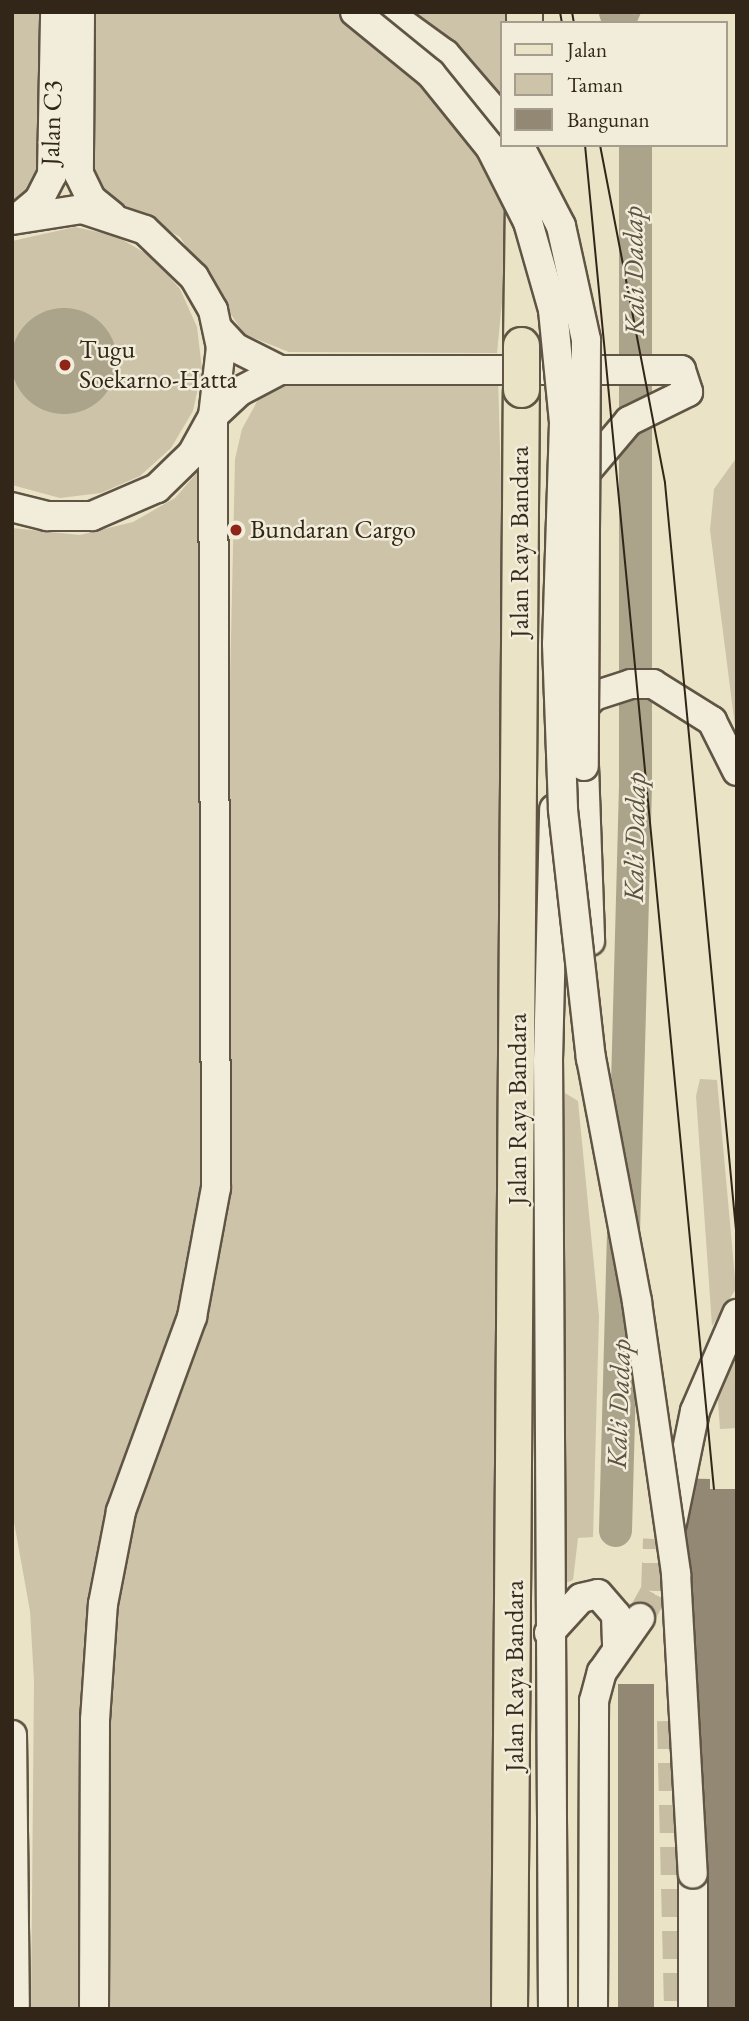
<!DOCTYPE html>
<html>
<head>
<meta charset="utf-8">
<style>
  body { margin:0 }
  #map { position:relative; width:749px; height:2021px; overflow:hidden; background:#ebe3c6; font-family:"EB Garamond",serif }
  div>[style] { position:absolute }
  .green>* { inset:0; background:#ccc3a9 }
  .water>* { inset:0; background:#aca38b }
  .round { border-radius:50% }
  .stream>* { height:5px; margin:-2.5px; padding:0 2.5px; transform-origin:2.5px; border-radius:2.5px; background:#aca38b }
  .river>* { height:33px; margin:-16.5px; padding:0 16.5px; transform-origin:16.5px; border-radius:16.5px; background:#aca38b }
  .building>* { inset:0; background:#928873; transform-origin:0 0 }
  .tertiary-tunnel>* { height:28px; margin-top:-14px; transform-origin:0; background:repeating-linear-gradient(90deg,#c6bda3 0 28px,transparent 0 42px) }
  .roads { filter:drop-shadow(2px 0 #605544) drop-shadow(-2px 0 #605544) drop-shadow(0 2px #605544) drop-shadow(0 -2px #605544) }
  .tertiary>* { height:28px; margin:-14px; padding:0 14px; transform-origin:14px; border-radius:14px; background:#f2edda }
  .primary>* { height:35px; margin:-17.5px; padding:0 17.5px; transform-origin:17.5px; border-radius:17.5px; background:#ebe3c6 }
  .tram>* { height:2px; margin:-1px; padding:0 1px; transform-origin:1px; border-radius:1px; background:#322619 }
  .bridges { filter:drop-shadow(2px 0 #605544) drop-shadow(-2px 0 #605544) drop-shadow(0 2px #605544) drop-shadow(0 -2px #605544) }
  .tertiary-bridge>* { height:28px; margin:-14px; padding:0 14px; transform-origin:14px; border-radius:14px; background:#f2edda }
  .primary-bridge>* { height:35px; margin:-17.5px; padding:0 17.5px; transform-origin:17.5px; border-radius:17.5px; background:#ebe3c6 }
  .dots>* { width:19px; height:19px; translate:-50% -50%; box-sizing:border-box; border:4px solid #f2edda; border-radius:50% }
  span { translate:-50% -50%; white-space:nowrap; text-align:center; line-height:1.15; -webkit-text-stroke:5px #f2edda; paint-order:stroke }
  .street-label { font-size:26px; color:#322619 }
  .poi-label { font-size:26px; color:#322619 }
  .left { translate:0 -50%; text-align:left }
  .water-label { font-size:28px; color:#5d5241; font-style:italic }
  .frame { position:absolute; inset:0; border:14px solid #322619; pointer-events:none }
  .legend { position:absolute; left:500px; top:21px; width:228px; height:126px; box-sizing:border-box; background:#f2edda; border:2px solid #a59d8d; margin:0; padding:9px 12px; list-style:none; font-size:21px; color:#322619 }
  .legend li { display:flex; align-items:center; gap:14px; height:35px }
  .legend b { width:35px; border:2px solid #a59d8d }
</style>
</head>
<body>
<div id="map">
  <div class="green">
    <i style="clip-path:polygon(12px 12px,43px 12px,38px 187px,12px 205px)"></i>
    <i style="clip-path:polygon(94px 12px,505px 12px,508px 241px,497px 353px,289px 352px,244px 334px,180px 237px,109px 196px,94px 180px)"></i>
    <i style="clip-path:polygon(75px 227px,116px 236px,152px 257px,180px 289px,197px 327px,202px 369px,193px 411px,171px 448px,140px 476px,101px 493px,60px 498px,12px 485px,12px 241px)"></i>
    <i style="clip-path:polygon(498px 376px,506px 664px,497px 2009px,104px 2009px,109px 1652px,121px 1558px,202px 1323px,223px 1234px,231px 1149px,229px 727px,235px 459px,242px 429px,259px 398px,279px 381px)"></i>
    <i style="clip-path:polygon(737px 457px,737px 742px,710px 530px,714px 489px)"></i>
    <i style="clip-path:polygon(202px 467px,210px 1143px,188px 1296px,106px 1541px,86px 2009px,31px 2009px,34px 1681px,30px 1611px,12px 1511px,12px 528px,80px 535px,133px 522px,175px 498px)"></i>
    <i style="clip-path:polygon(700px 1079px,717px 1080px,736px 1289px,712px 1326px,696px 1096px)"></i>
    <i style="clip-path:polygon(565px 1093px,578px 1101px,599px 1316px,593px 1537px,578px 1538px,573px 1580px,558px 1586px)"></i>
    <i style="clip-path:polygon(737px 1336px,737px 1428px,720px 1429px,716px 1373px)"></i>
  </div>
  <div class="water">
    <i class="round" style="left:11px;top:308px;width:106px;height:106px"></i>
  </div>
  <div class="stream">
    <i style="left:633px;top:23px;width:12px;rotate:-66deg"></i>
  </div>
  <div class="river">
    <i style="left:615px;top:12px;width:12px;rotate:66deg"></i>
    <i style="left:615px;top:1530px;width:743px;rotate:-88.46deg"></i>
    <i style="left:635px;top:787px;width:642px;rotate:-90deg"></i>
  </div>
  <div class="building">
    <i style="clip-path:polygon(666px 1478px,710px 1479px,710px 1489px,737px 1489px,737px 2009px,685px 2009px)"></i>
    <i style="left:618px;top:1684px;width:36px;height:325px"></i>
  </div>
  <div class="tertiary-tunnel">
    <i style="left:640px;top:1618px;width:31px;rotate:-61deg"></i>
    <i style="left:655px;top:1591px;width:52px;rotate:-87.8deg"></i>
    <i style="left:671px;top:1721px;width:288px;rotate:88.6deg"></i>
  </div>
  <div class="roads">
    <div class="tertiary">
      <i style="left:80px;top:12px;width:162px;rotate:90.4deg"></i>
      <i style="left:79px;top:174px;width:28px;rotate:64deg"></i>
      <i style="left:91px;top:199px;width:27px;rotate:39deg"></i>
      <i style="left:387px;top:12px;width:72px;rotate:35.9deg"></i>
      <i style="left:445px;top:54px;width:87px;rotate:49.2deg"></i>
      <i style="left:20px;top:216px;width:25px;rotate:-40deg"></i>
      <i style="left:39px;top:200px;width:28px;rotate:-63deg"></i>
      <i style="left:52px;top:175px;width:163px;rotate:-88.9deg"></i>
      <i style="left:12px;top:220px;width:71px;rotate:-8.9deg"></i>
      <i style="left:82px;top:209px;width:66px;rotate:18.4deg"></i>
      <i style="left:145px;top:230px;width:68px;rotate:43.8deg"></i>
      <i style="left:194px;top:277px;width:38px;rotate:60deg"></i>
      <i style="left:213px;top:310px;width:38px;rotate:78deg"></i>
      <i style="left:221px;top:347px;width:69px;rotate:96.6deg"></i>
      <i style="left:213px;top:416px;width:43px;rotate:118.9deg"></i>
      <i style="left:192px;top:454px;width:49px;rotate:135.8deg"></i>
      <i style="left:157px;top:488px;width:71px;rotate:156.7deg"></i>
      <i style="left:92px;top:516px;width:45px;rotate:180deg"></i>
      <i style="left:47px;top:516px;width:36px;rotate:-166deg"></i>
      <i style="left:218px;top:329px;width:26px;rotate:47deg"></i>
      <i style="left:236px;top:348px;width:49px;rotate:26.6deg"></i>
      <i style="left:213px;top:416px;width:37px;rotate:-43deg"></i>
      <i style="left:240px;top:391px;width:45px;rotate:-27.7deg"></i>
      <i style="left:280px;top:370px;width:401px"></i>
      <i style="left:681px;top:370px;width:23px;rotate:72deg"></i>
      <i style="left:688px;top:392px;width:66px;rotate:153.8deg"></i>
      <i style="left:629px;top:421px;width:77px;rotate:130.3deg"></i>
      <i style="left:572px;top:718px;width:31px;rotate:-45deg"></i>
      <i style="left:594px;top:696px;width:39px;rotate:-18deg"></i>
      <i style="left:631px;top:684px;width:22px"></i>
      <i style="left:653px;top:684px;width:70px;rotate:32.1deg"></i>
      <i style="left:712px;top:721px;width:56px;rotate:63.4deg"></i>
      <i style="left:584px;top:766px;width:175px;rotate:88deg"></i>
      <i style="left:672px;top:1523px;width:114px;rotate:-78.4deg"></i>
      <i style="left:695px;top:1411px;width:106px;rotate:-66.6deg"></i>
      <i style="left:549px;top:1633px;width:47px;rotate:-47.6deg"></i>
      <i style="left:581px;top:1598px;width:17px;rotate:-13deg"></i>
      <i style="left:598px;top:1594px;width:28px;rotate:49deg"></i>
      <i style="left:616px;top:1615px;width:32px;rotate:88deg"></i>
      <i style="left:12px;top:1735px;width:274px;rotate:89.4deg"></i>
      <i style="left:693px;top:1874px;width:135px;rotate:90deg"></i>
      <i style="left:94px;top:2009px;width:289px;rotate:-89.8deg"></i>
      <i style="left:95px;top:1720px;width:116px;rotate:-86.1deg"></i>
      <i style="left:103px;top:1604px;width:95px;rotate:-79deg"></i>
      <i style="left:121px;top:1511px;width:207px;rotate:-69.9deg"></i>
      <i style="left:192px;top:1317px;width:131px;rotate:-79.5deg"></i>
      <i style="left:216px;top:1188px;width:772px;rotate:-90.22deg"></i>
      <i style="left:553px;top:2009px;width:948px;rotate:-90.3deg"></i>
      <i style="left:548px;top:1061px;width:252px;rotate:-88.6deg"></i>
      <i style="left:593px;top:2009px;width:308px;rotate:-89.8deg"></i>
      <i style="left:594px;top:1701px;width:30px;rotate:-75deg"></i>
      <i style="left:602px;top:1672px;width:66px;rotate:-54.9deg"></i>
    </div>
    <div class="primary">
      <i style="left:524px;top:23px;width:11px;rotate:-90deg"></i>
      <i style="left:521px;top:345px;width:140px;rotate:-89.2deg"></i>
      <i style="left:509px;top:2009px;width:1620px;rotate:-89.58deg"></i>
    </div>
  </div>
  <div class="tram">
    <i style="left:560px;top:12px;width:11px;rotate:80deg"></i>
    <i style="left:572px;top:12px;width:11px;rotate:80deg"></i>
    <i style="left:585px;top:145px;width:1350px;rotate:84.52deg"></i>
    <i style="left:600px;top:145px;width:344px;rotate:79.1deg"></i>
    <i style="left:665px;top:483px;width:761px;rotate:84.57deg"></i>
  </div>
  <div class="bridges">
    <div class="tertiary-bridge">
      <i style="left:355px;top:12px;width:98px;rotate:39.2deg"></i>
      <i style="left:431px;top:74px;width:94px;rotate:51.1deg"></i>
      <i style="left:490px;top:147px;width:84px;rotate:63.1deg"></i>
      <i style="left:528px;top:222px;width:91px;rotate:74.1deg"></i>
      <i style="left:553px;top:310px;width:114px;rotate:84.4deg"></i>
      <i style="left:564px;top:423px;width:221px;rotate:91.8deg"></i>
      <i style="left:557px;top:644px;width:166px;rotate:87.9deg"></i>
      <i style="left:563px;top:810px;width:250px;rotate:83.6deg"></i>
      <i style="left:591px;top:1058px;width:248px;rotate:79.3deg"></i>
      <i style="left:637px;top:1302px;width:275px;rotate:81.8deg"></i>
      <i style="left:676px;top:1574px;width:300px;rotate:86.8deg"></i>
      <i style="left:519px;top:145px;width:91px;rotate:62.6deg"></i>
      <i style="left:561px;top:226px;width:117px;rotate:77.6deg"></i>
      <i style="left:586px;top:340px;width:426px;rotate:90.3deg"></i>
    </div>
    <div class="primary-bridge">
      <i style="left:521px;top:389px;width:44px;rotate:-90deg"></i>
    </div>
  </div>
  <div class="dots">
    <i style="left:65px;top:365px;background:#8f2418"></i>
    <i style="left:236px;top:530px;background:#8f2418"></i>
  </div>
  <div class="street-label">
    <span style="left:52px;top:123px;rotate:-88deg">Jalan C3</span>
    <span style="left:520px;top:542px;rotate:-90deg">Jalan Raya Bandara</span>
    <span style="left:518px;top:1109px;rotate:-90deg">Jalan Raya Bandara</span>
    <span style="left:515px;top:1676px;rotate:-90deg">Jalan Raya Bandara</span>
  </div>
  <div class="poi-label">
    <span class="left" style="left:79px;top:365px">Tugu<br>Soekarno-Hatta</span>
    <span class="left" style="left:250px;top:530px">Bundaran Cargo</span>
  </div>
  <div class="water-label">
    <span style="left:633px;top:271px;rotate:-91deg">Kali Dadap</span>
    <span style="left:634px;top:837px;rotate:-89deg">Kali Dadap</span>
    <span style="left:618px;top:1404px;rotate:-88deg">Kali Dadap</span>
  </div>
  <div class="frame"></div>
  <ul class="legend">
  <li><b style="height:9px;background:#ebe3c6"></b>Jalan</li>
  <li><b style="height:19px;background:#ccc3a9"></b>Taman</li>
  <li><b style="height:19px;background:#928873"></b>Bangunan</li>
  </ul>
</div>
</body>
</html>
